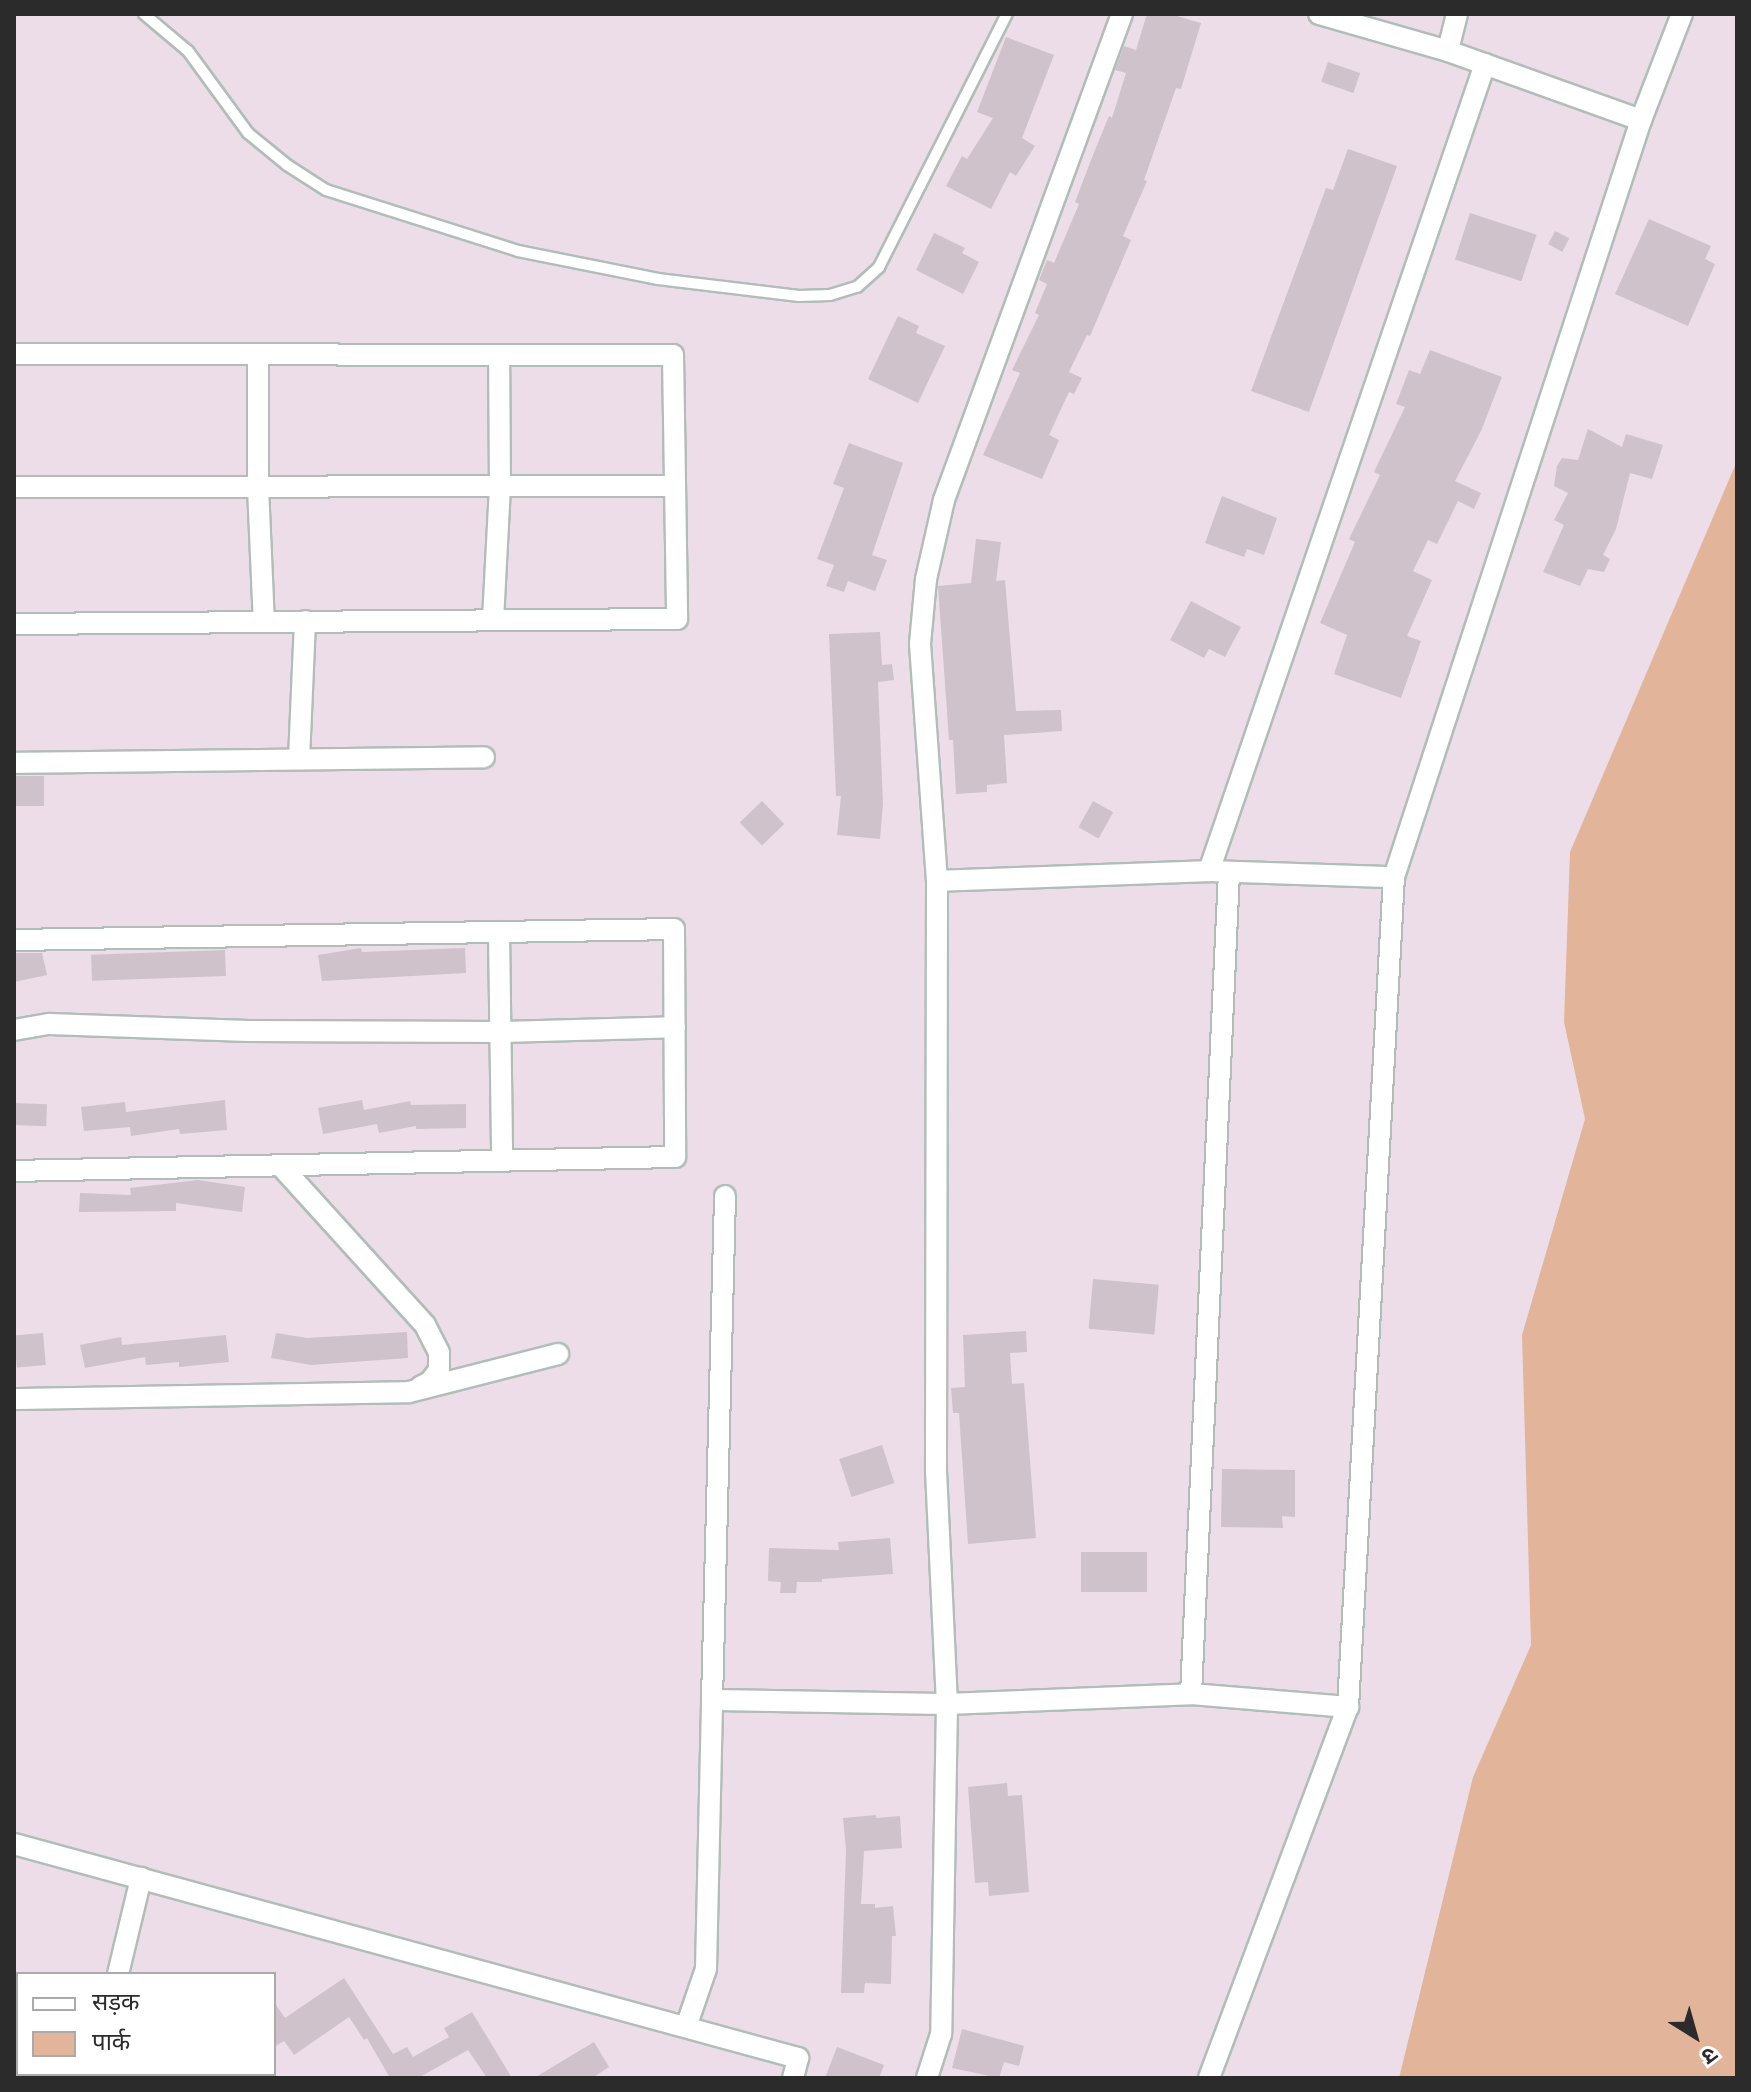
<!DOCTYPE html>
<html>
<head>
<meta charset="utf-8">
<style>
  body { margin:0 }
  #map { position:relative; width:1751px; height:2092px; overflow:hidden; background:#eddde8; font-family:Helvetica,"Noto Sans Devanagari",sans-serif }
  div>[style] { position:absolute }
  .green>* { inset:0; background:#e2b59b }
  .building>* { inset:0; background:#cfc2cb; transform-origin:0 0 }
  .roads { filter:drop-shadow(2px 0 #b1beb8) drop-shadow(-2px 0 #b1beb8) drop-shadow(0 2px #b1beb8) drop-shadow(0 -2px #b1beb8) }
  .service>* { height:10px; margin:-5px; padding:0 5px; transform-origin:5px; border-radius:5px; background:#fff }
  .minor>* { height:20px; margin:-10px; padding:0 10px; transform-origin:10px; border-radius:10px; background:#fff }
  span { translate:-50% -50%; white-space:nowrap; text-align:center; line-height:1.15; -webkit-text-stroke:6px #fff; paint-order:stroke }
  .frame { position:absolute; inset:0; border:16px solid #2b2b2b; pointer-events:none }
  .legend { position:absolute; left:16px; top:1972px; width:260px; height:104px; box-sizing:border-box; background:#fff; border:2px solid #aaa; margin:0; padding:10px 14px; list-style:none; font-size:24px; color:#2b2b2b }
  .legend li { display:flex; align-items:center; gap:16px; height:40px }
  .legend b { width:40px; border:2px solid #aaa }
  .north { position:absolute; left:1655px; top:1996px; width:80px; height:80px; -webkit-text-stroke:6px #fff; paint-order:stroke; rotate:143deg; font-size:22px; font-weight:700; line-height:32px; text-align:center; color:#2b2b2b }
  .north::after { content:''; display:block; margin:auto; width:28px; height:36px; background:#2b2b2b; clip-path:polygon(50% 0,100% 100%,50% 72%,0 100%) }
</style>
</head>
<body>
<div id="map">
  <div class="green">
    <i style="clip-path:polygon(1737px 461px,1737px 2078px,1399px 2078px,1473px 1777px,1531px 1645px,1522px 1335px,1585px 1119px,1564px 1022px,1570px 852px)"></i>
  </div>
  <div class="building">
    <i style="clip-path:polygon(1147px 14px,1170px 14px,1201px 23px,1181px 89px,1176px 88px,1144px 180px,1147px 181px,1123px 236px,1131px 240px,1090px 336px,1087px 335px,1069px 372px,1082px 378px,1074px 394px,1069px 392px,1049px 435px,1059px 440px,1042px 479px,983px 455px,1020px 373px,1012px 370px,1039px 315px,1035px 313px,1047px 284px,1039px 280px,1047px 260px,1054px 263px,1079px 204px,1075px 202px,1093px 155px,1109px 116px,1112px 118px,1126px 73px,1115px 70px,1124px 46px,1136px 50px)"></i>
    <i style="clip-path:polygon(1006px 37px,1054px 55px,1022px 138px,1035px 146px,1016px 176px,1010px 172px,991px 209px,946px 186px,962px 156px,967px 159px,993px 118px,977px 112px)"></i>
    <i style="left:1328px;top:62px;width:34px;height:21px;rotate:19deg"></i>
    <i style="clip-path:polygon(1348px 149px,1397px 166px,1309px 412px,1251px 391px,1326px 188px,1333px 190px)"></i>
    <i style="left:1470px;top:213px;width:70px;height:49px;rotate:18deg"></i>
    <i style="clip-path:polygon(1649px 219px,1711px 246px,1705px 259px,1715px 264px,1688px 326px,1615px 294px)"></i>
    <i style="left:1555px;top:231px;width:16px;height:15px;rotate:27deg"></i>
    <i style="clip-path:polygon(934px 233px,965px 248px,962px 253px,979px 262px,963px 294px,916px 270px)"></i>
    <i style="clip-path:polygon(898px 316px,919px 326px,916px 333px,945px 346px,918px 403px,868px 379px)"></i>
    <i style="clip-path:polygon(1430px 350px,1502px 377px,1481px 431px,1455px 481px,1481px 493px,1474px 509px,1458px 501px,1437px 544px,1428px 540px,1413px 571px,1432px 580px,1407px 636px,1421px 641px,1401px 698px,1334px 674px,1347px 635px,1320px 623px,1355px 542px,1349px 539px,1380px 475px,1374px 472px,1405px 407px,1396px 404px,1409px 370px,1420px 374px)"></i>
    <i style="clip-path:polygon(1588px 429px,1622px 447px,1626px 434px,1663px 445px,1652px 479px,1630px 473px,1616px 529px,1603px 555px,1610px 559px,1604px 572px,1588px 569px,1580px 586px,1543px 572px,1564px 525px,1554px 520px,1568px 493px,1554px 486px,1557px 466px,1562px 458px,1578px 460px)"></i>
    <i style="clip-path:polygon(849px 443px,903px 463px,872px 555px,887px 560px,875px 591px,848px 581px,844px 592px,826px 586px,834px 565px,817px 559px,844px 488px,833px 484px)"></i>
    <i style="clip-path:polygon(1222px 496px,1277px 518px,1264px 555px,1247px 549px,1244px 557px,1205px 543px)"></i>
    <i style="clip-path:polygon(976px 539px,1001px 542px,996px 581px,1005px 580px,1016px 711px,1061px 710px,1062px 731px,1004px 735px,1007px 783px,987px 785px,987px 792px,956px 794px,953px 740px,949px 740px,938px 586px,971px 583px)"></i>
    <i style="clip-path:polygon(1191px 601px,1241px 627px,1225px 657px,1209px 649px,1204px 658px,1170px 640px)"></i>
    <i style="clip-path:polygon(880px 632px,882px 665px,892px 664px,894px 680px,878px 682px,883px 804px,880px 839px,837px 835px,841px 796px,836px 796px,829px 634px)"></i>
    <i style="left:14px;top:776px;width:30px;height:30px"></i>
    <i style="left:762px;top:801px;width:32px;height:31px;rotate:46deg"></i>
    <i style="left:1093px;top:801px;width:23px;height:30px;rotate:29deg"></i>
    <i style="clip-path:polygon(361px 948px,362px 952px,465px 948px,466px 973px,322px 981px,318px 955px)"></i>
    <i style="left:225px;top:950px;width:26px;height:134px;rotate:88deg"></i>
    <i style="clip-path:polygon(14px 953px,42px 953px,47px 975px,14px 982px)"></i>
    <i style="clip-path:polygon(225px 1100px,227px 1130px,180px 1134px,179px 1129px,131px 1136px,130px 1127px,84px 1131px,81px 1107px,125px 1102px,126px 1112px)"></i>
    <i style="clip-path:polygon(362px 1100px,364px 1110px,410px 1101px,411px 1105px,466px 1104px,466px 1128px,416px 1129px,416px 1126px,379px 1133px,377px 1124px,323px 1134px,318px 1108px)"></i>
    <i style="left:14px;top:1103px;width:33px;height:22px;rotate:2deg"></i>
    <i style="clip-path:polygon(198px 1180px,245px 1187px,242px 1212px,176px 1203px,176px 1211px,79px 1212px,80px 1193px,131px 1195px,130px 1188px)"></i>
    <i style="left:1093px;top:1279px;width:66px;height:50px;rotate:5deg"></i>
    <i style="clip-path:polygon(1026px 1331px,1027px 1352px,1010px 1353px,1012px 1384px,1024px 1383px,1036px 1538px,968px 1544px,959px 1413px,953px 1413px,951px 1388px,965px 1387px,963px 1335px)"></i>
    <i style="clip-path:polygon(407px 1332px,408px 1358px,311px 1365px,271px 1358px,276px 1333px,307px 1338px)"></i>
    <i style="left:43px;top:1333px;width:32px;height:29px;rotate:85deg"></i>
    <i style="clip-path:polygon(226px 1335px,229px 1362px,179px 1367px,179px 1362px,146px 1365px,145px 1357px,85px 1368px,80px 1345px,121px 1337px,122px 1345px)"></i>
    <i style="left:882px;top:1445px;width:40px;height:45px;rotate:72deg"></i>
    <i style="clip-path:polygon(1222px 1469px,1295px 1470px,1295px 1517px,1282px 1516px,1283px 1528px,1221px 1527px)"></i>
    <i style="clip-path:polygon(890px 1538px,893px 1574px,822px 1579px,822px 1582px,797px 1582px,796px 1593px,780px 1593px,781px 1582px,768px 1581px,769px 1548px,839px 1550px,838px 1542px)"></i>
    <i style="left:1147px;top:1552px;width:40px;height:66px;rotate:90deg"></i>
    <i style="clip-path:polygon(1007px 1783px,1008px 1796px,1022px 1795px,1029px 1892px,989px 1896px,988px 1882px,975px 1883px,968px 1787px)"></i>
    <i style="clip-path:polygon(876px 1815px,876px 1818px,900px 1816px,902px 1848px,864px 1851px,861px 1904px,875px 1904px,875px 1908px,893px 1906px,896px 1936px,892px 1936px,891px 1984px,865px 1983px,864px 1993px,841px 1993px,846px 1850px,843px 1818px)"></i>
    <i style="clip-path:polygon(344px 1978px,393px 2054px,407px 2047px,413px 2057px,449px 2037px,444px 2028px,472px 2012px,512px 2078px,487px 2078px,468px 2050px,418px 2078px,390px 2078px,367px 2038px,364px 2040px,349px 2017px,294px 2055px,284px 2041px,274px 2047px,274px 2002px,285px 2018px)"></i>
    <i style="clip-path:polygon(962px 2029px,1024px 2046px,1019px 2066px,1004px 2062px,999px 2078px,952px 2068px)"></i>
    <i style="clip-path:polygon(594px 2042px,609px 2067px,592px 2078px,534px 2078px)"></i>
    <i style="clip-path:polygon(837px 2047px,884px 2065px,879px 2078px,825px 2078px)"></i>
  </div>
  <div class="roads">
    <div class="service">
      <i style="left:144px;top:14px;width:57px;rotate:40.1deg"></i>
      <i style="left:188px;top:51px;width:102px;rotate:53.8deg"></i>
      <i style="left:248px;top:133px;width:50px;rotate:39.4deg"></i>
      <i style="left:287px;top:165px;width:46px;rotate:32.7deg"></i>
      <i style="left:326px;top:190px;width:201px;rotate:17.6deg"></i>
      <i style="left:518px;top:251px;width:143px;rotate:11.3deg"></i>
      <i style="left:658px;top:279px;width:142px;rotate:6.9deg"></i>
      <i style="left:799px;top:296px;width:31px;rotate:-2deg"></i>
      <i style="left:830px;top:295px;width:28px;rotate:-17deg"></i>
      <i style="left:857px;top:287px;width:30px;rotate:-42deg"></i>
      <i style="left:879px;top:267px;width:284px;rotate:-63.2deg"></i>
    </div>
    <div class="minor">
      <i style="left:1122px;top:14px;width:518px;rotate:110.12deg"></i>
      <i style="left:944px;top:500px;width:81px;rotate:102.8deg"></i>
      <i style="left:926px;top:579px;width:65px;rotate:95.3deg"></i>
      <i style="left:920px;top:644px;width:238px;rotate:85.9deg"></i>
      <i style="left:937px;top:881px;width:272px;rotate:-2.1deg"></i>
      <i style="left:1319px;top:14px;width:134px;rotate:16deg"></i>
      <i style="left:1457px;top:14px;width:38px;rotate:104deg"></i>
      <i style="left:1448px;top:51px;width:205px;rotate:19.7deg"></i>
      <i style="left:1485px;top:64px;width:853px;rotate:108.88deg"></i>
      <i style="left:1209px;top:871px;width:185px;rotate:1.9deg"></i>
      <i style="left:1394px;top:877px;width:796px;rotate:-71.93deg"></i>
      <i style="left:1641px;top:120px;width:114px;rotate:-68.9deg"></i>
      <i style="left:14px;top:354px;width:659px;rotate:0.09deg"></i>
      <i style="left:673px;top:355px;width:264px;rotate:89.1deg"></i>
      <i style="left:677px;top:619px;width:663px;rotate:179.57deg"></i>
      <i style="left:258px;top:355px;width:132px;rotate:90deg"></i>
      <i style="left:258px;top:487px;width:135px;rotate:87.5deg"></i>
      <i style="left:14px;top:487px;width:661px;rotate:-0.09deg"></i>
      <i style="left:493px;top:620px;width:134px;rotate:-87deg"></i>
      <i style="left:500px;top:486px;width:131px;rotate:-90.4deg"></i>
      <i style="left:299px;top:759px;width:138px;rotate:-87.5deg"></i>
      <i style="left:14px;top:763px;width:470px;rotate:-0.7deg"></i>
      <i style="left:937px;top:881px;width:590px;rotate:90.1deg"></i>
      <i style="left:936px;top:1471px;width:233px;rotate:87.3deg"></i>
      <i style="left:947px;top:1704px;width:244px;rotate:-2.3deg"></i>
      <i style="left:1191px;top:1694px;width:158px;rotate:4.7deg"></i>
      <i style="left:1348px;top:1707px;width:831px;rotate:-86.83deg"></i>
      <i style="left:499px;top:932px;width:229px;rotate:89.2deg"></i>
      <i style="left:14px;top:940px;width:660px;rotate:-0.95deg"></i>
      <i style="left:674px;top:929px;width:228px;rotate:89.7deg"></i>
      <i style="left:675px;top:1157px;width:661px;rotate:178.79deg"></i>
      <i style="left:14px;top:1030px;width:36px;rotate:-10deg"></i>
      <i style="left:49px;top:1024px;width:199px;rotate:2deg"></i>
      <i style="left:248px;top:1031px;width:253px;rotate:0.2deg"></i>
      <i style="left:501px;top:1032px;width:174px;rotate:-1.6deg"></i>
      <i style="left:280px;top:1165px;width:216px;rotate:47.8deg"></i>
      <i style="left:425px;top:1325px;width:31px;rotate:63deg"></i>
      <i style="left:439px;top:1353px;width:17px;rotate:90deg"></i>
      <i style="left:439px;top:1370px;width:15px;rotate:127deg"></i>
      <i style="left:430px;top:1382px;width:11px;rotate:153deg"></i>
      <i style="left:14px;top:1399px;width:395px;rotate:-1deg"></i>
      <i style="left:409px;top:1392px;width:154px;rotate:-14.3deg"></i>
      <i style="left:1191px;top:1694px;width:822px;rotate:-87.35deg"></i>
      <i style="left:712px;top:1700px;width:504px;rotate:-88.52deg"></i>
      <i style="left:14px;top:1844px;width:813px;rotate:15.27deg"></i>
      <i style="left:798px;top:2058px;width:21px;rotate:104deg"></i>
      <i style="left:118px;top:1974px;width:99px;rotate:-76.5deg"></i>
      <i style="left:14px;top:1990px;width:4px;rotate:14deg"></i>
      <i style="left:686px;top:2027px;width:61px;rotate:-71deg"></i>
      <i style="left:706px;top:1969px;width:269px;rotate:-88.7deg"></i>
      <i style="left:712px;top:1700px;width:235px;rotate:1deg"></i>
      <i style="left:947px;top:1704px;width:330px;rotate:91deg"></i>
      <i style="left:941px;top:2034px;width:46px;rotate:107.7deg"></i>
      <i style="left:94px;top:2078px;width:4px;rotate:-76deg"></i>
      <i style="left:1209px;top:2078px;width:396px;rotate:-69.5deg"></i>
    </div>
  </div>
  <div class="frame"></div>
  <ul class="legend">
  <li><b style="height:10px;background:#fff"></b>सड़क</li>
  <li><b style="height:22px;background:#e2b59b"></b>पार्क</li>
  </ul>
  <div class="north">उ</div>
</div>
</body>
</html>
